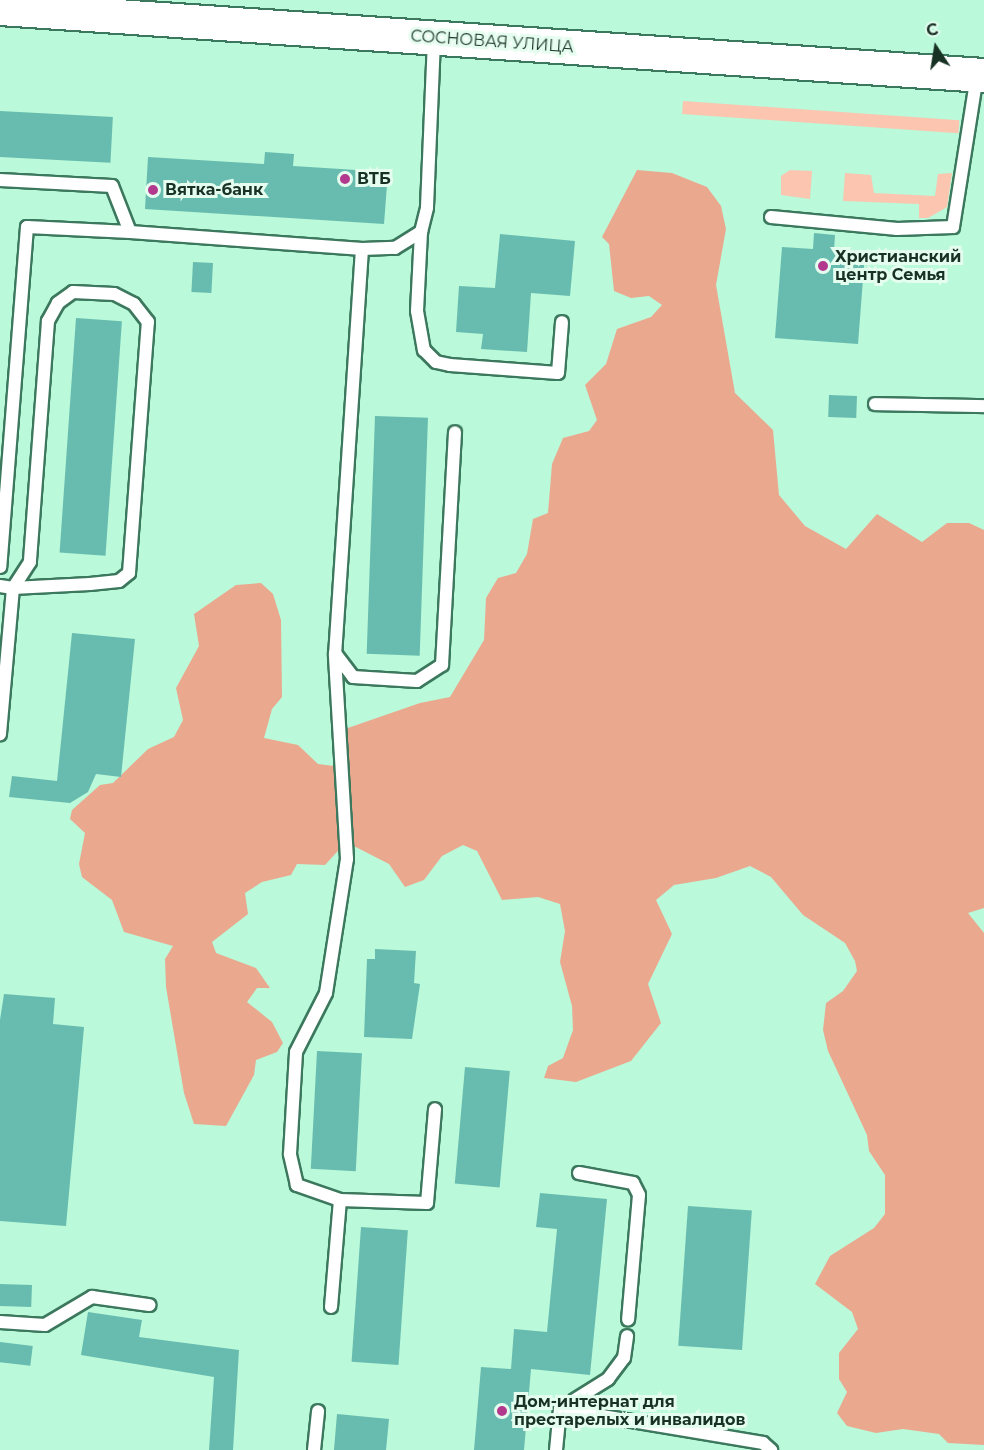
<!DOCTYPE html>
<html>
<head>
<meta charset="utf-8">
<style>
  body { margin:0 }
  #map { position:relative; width:984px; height:1450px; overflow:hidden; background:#baf9d9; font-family:Montserrat,sans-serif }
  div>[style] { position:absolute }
  .green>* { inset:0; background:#fbc5b0; transform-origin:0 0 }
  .forest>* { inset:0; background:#eaa98f }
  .building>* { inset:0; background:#67bcaf; transform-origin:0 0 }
  .roads { filter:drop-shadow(2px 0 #3c785d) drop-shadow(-2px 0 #3c785d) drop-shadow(0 2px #3c785d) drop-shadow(0 -2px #3c785d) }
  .lane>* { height:12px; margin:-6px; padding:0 6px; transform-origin:6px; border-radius:6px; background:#fff }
  .secondary>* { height:33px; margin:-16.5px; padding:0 16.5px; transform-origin:16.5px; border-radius:16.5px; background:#fff }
  .dots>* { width:16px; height:16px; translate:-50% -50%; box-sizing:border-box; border:3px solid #e4fdef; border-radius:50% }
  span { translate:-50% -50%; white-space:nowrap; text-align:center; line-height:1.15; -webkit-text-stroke:6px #e4fdef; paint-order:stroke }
  .street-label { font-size:16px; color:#183125 }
  .poi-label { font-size:16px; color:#183125; font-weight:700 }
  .left { translate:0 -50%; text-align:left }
  .north { position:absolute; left:906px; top:18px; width:60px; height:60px; -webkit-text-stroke:4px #e4fdef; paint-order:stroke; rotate:348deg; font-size:16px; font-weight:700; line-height:24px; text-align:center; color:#183125 }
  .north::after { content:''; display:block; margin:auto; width:21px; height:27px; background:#183125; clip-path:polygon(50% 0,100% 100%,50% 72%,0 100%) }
</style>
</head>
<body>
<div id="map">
  <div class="green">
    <i style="left:683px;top:101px;width:277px;height:13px;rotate:4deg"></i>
    <i style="clip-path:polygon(790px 170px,812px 171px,810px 199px,781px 195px,781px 176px)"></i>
    <i style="clip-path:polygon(845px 173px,871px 175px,874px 193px,935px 196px,938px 174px,952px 173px,947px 207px,928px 218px,919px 218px,919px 204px,843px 201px)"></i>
  </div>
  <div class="forest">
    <i style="clip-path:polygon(637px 170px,672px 173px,707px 187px,721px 206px,726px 229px,716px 285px,735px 393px,773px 430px,779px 495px,805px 526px,846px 549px,877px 514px,922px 542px,947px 523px,969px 523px,984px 530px,984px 908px,968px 913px,984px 933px,984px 1445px,948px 1443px,939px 1434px,903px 1429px,876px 1433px,847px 1426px,837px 1413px,847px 1392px,839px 1379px,839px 1353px,858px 1329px,852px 1312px,815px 1284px,830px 1256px,874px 1228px,885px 1214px,885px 1175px,869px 1151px,867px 1135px,828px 1051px,823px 1030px,826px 1003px,843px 991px,857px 971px,855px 961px,845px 943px,803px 915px,771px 877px,750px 866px,716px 878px,674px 885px,656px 900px,672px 934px,648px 984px,661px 1023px,631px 1061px,576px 1082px,544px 1078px,548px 1066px,563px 1058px,573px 1030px,572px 1006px,560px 962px,565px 931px,560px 904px,538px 897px,502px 900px,477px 851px,463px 845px,442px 856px,424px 880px,405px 887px,389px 864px,346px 842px,325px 865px,297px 864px,291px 875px,262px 882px,245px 893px,248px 914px,212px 942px,216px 953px,256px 968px,270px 988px,257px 988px,247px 1002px,272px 1022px,283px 1043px,277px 1052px,256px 1060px,254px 1075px,226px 1126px,194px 1124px,184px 1093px,166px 987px,165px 959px,173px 946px,124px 932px,112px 900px,82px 877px,79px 864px,85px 833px,70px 819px,72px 810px,100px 785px,113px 783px,148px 749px,174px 737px,183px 720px,176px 688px,199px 646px,194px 614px,236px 585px,261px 583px,273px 594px,281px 620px,282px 697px,272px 709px,264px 738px,298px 745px,318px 764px,334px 766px,345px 729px,420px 703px,450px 697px,484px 640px,486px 598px,498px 578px,516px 573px,527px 554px,533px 519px,548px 513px,552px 464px,563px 438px,589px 431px,597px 420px,585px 385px,606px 364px,617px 329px,651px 317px,662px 305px,649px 296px,631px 298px,614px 291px,609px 244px,602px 237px)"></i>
  </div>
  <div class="building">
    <i style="left:0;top:111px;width:113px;height:46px;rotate:3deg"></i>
    <i style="clip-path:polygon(265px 152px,294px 154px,293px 166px,388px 172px,384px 224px,145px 209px,148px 157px,264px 164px)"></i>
    <i style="clip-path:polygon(814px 233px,835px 235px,834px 251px,865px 253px,858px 344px,775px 338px,782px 247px,813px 249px)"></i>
    <i style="clip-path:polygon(500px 234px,575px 241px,570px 296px,531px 293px,527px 352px,481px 349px,483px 334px,456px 332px,459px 286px,495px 288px)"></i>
    <i style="left:193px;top:262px;width:20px;height:30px;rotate:3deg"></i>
    <i style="left:76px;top:318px;width:46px;height:235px;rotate:4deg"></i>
    <i style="left:829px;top:395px;width:28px;height:22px;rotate:2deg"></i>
    <i style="left:375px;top:416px;width:53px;height:238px;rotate:2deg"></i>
    <i style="clip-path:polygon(72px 633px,135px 639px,121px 777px,96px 774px,88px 792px,70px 803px,9px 797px,12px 776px,57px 781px)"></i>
    <i style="clip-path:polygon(375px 949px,416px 951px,414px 983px,420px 984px,412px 1039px,364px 1037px,367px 959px,375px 959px)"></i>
    <i style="clip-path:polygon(4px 994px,55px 998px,53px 1024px,84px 1027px,66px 1226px,0 1221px,0 1020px)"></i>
    <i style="left:317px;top:1051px;width:45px;height:118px;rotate:3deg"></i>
    <i style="left:465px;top:1067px;width:45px;height:117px;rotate:5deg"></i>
    <i style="clip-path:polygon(540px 1193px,607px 1199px,590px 1375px,531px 1369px,524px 1450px,474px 1450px,481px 1367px,511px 1369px,514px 1329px,547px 1332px,557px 1229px,536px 1227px)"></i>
    <i style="left:688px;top:1206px;width:64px;height:140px;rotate:4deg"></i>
    <i style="left:361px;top:1227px;width:47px;height:135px;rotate:4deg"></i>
    <i style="left:0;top:1284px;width:32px;height:22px;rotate:2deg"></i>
    <i style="clip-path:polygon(88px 1312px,142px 1320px,139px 1337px,239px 1350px,233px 1450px,209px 1450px,214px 1377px,81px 1355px)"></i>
    <i style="left:0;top:1342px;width:33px;height:20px;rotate:7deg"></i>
    <i style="clip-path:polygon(337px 1414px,389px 1419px,386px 1450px,334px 1450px)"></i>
  </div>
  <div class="roads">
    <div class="lane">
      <i style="left:434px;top:40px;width:168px;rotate:92.4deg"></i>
      <i style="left:427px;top:208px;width:25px;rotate:104deg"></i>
      <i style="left:421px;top:232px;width:79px;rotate:92.9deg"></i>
      <i style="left:417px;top:311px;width:40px;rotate:80deg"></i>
      <i style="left:424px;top:350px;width:17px;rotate:45deg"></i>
      <i style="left:436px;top:362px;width:14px;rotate:12deg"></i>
      <i style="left:450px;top:365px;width:108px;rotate:4.2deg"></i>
      <i style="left:558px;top:373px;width:51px;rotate:-85.5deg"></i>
      <i style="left:0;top:180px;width:112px;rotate:3.1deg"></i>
      <i style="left:112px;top:186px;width:49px;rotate:68.6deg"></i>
      <i style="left:130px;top:232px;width:103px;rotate:-177.2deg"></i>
      <i style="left:27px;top:227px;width:341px;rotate:94.5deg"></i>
      <i style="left:771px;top:217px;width:127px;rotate:5.4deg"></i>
      <i style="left:897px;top:229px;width:56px;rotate:-2deg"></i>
      <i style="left:953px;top:227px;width:153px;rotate:-81deg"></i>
      <i style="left:130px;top:232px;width:233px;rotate:4.2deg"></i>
      <i style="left:362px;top:249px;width:33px;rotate:-2deg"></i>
      <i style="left:395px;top:248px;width:31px;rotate:-32deg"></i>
      <i style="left:362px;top:249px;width:405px;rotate:93.8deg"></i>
      <i style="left:335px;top:653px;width:30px;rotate:53deg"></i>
      <i style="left:353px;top:677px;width:64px;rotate:3.6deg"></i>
      <i style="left:417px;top:681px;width:30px;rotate:-33deg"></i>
      <i style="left:442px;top:665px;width:233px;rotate:-86.8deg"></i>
      <i style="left:875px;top:404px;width:109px;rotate:1.1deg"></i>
      <i style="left:0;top:586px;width:13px;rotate:9deg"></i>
      <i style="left:13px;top:588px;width:77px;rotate:-3deg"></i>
      <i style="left:90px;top:584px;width:29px;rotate:-6deg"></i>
      <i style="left:119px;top:581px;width:13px;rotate:-39deg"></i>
      <i style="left:129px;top:573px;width:252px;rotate:-85.7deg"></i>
      <i style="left:148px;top:322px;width:23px;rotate:-128deg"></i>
      <i style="left:134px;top:304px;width:22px;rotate:-153deg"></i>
      <i style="left:114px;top:294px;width:41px;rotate:-177.2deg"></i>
      <i style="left:73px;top:292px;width:19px;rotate:144deg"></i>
      <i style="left:58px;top:303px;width:21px;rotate:119deg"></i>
      <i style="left:48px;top:321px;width:242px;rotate:94.3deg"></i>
      <i style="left:30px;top:562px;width:31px;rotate:123deg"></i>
      <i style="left:13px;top:588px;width:147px;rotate:95.1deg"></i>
      <i style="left:579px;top:1173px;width:55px;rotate:10.5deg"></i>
      <i style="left:633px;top:1183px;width:13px;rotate:63deg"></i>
      <i style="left:639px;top:1195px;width:125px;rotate:95deg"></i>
      <i style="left:340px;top:1200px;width:87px;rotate:2deg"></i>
      <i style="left:427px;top:1203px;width:94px;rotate:-85.1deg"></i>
      <i style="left:331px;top:1307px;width:107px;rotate:-85.2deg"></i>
      <i style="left:340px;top:1200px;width:46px;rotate:-160.8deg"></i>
      <i style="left:297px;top:1185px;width:32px;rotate:-103deg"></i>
      <i style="left:290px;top:1154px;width:102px;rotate:-86.6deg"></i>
      <i style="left:296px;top:1052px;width:66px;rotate:-63deg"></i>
      <i style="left:326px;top:993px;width:136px;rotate:-81.1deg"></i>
      <i style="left:347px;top:859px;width:205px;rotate:-93.4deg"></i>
      <i style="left:0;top:1322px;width:45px;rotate:3.8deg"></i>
      <i style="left:45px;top:1325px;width:55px;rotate:-30.8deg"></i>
      <i style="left:92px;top:1297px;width:58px;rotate:8deg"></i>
      <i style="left:560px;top:1409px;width:57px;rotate:-32deg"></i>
      <i style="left:608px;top:1379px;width:26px;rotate:-53deg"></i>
      <i style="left:624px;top:1358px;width:22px;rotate:-82deg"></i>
      <i style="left:314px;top:1450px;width:39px;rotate:-84deg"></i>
      <i style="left:556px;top:1450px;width:41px;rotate:-84.4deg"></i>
      <i style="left:560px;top:1409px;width:206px;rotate:9.5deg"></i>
      <i style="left:763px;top:1443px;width:11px;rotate:41deg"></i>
    </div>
    <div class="secondary">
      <i style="left:0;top:8px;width:986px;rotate:3.9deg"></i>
    </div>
  </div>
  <div class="dots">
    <i style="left:345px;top:179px;background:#b2398d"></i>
    <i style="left:153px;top:190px;background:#b2398d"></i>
    <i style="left:823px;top:266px;background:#b2398d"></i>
    <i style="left:502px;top:1411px;background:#b2398d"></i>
  </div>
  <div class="street-label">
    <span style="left:492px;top:42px;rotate:4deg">СОСНОВАЯ УЛИЦА</span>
  </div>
  <div class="poi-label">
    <span class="left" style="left:357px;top:179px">ВТБ</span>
    <span class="left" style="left:165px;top:190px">Вятка-банк</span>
    <span class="left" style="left:835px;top:266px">Христианский<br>центр Семья</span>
    <span class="left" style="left:514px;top:1411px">Дом-интернат для<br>престарелых и инвалидов</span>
  </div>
  <div class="north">С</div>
</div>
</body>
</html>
